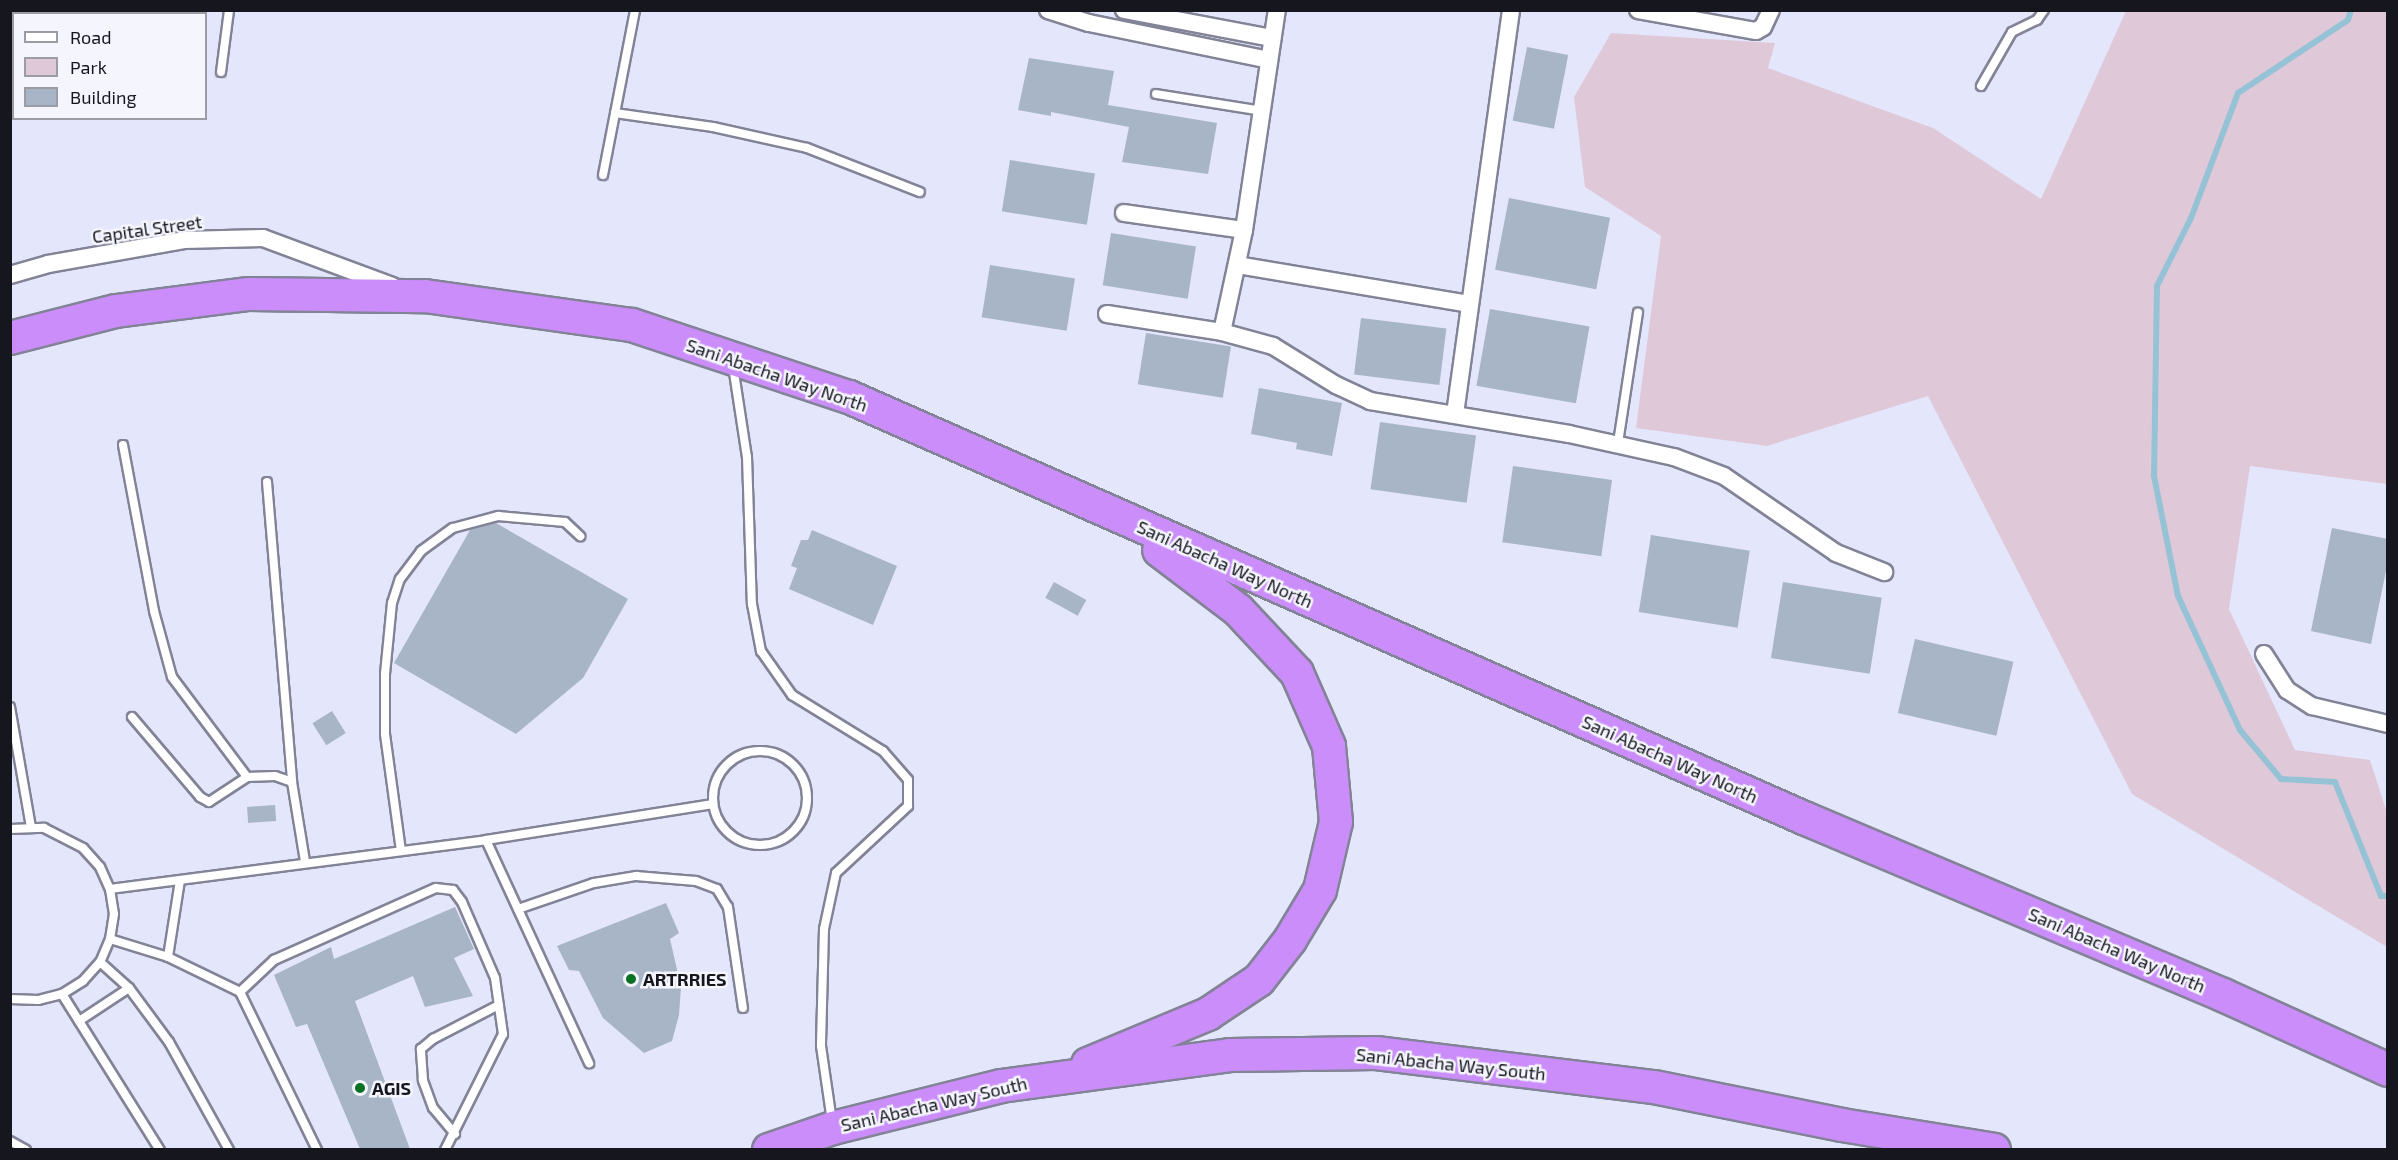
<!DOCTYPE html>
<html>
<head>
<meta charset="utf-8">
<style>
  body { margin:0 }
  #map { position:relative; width:2398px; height:1160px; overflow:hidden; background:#e4e6fc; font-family:"Exo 2",sans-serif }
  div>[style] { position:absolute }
  .green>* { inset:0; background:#dfc9d9 }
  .stream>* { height:6px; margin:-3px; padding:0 3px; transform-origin:3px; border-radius:3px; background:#96c2d5 }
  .building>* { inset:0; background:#a7b5c6; transform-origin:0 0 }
  .roads { filter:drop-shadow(2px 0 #828396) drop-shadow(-2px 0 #828396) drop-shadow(0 2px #828396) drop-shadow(0 -2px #828396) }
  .lane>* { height:8px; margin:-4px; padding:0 4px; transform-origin:4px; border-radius:4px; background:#fff }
  .lane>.ring { margin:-4px; padding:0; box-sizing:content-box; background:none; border:8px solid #fff; border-radius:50% }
  .street>* { height:16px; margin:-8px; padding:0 8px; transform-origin:8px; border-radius:8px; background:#fff }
  .highway>* { height:32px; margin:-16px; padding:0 16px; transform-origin:16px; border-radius:16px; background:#ca8dfa }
  .dots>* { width:16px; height:16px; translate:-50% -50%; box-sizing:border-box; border:3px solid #f4f5fd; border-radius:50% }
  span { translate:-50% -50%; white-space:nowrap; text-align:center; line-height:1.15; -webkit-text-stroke:5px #f4f5fd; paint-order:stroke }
  .street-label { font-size:18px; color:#16171e }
  .poi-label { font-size:18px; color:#16171e; font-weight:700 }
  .left { translate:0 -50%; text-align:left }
  .frame { position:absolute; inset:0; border:12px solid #16171e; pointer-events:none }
  .legend { position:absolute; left:12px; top:12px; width:195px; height:108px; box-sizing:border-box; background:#f4f5fd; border:2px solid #9b9ca4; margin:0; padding:8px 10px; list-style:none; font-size:18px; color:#16171e }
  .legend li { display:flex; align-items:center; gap:12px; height:30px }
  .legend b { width:30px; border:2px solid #9b9ca4 }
</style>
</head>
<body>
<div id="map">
  <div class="green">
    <i style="clip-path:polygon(2126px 11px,2387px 11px,2387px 484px,2250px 466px,2229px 609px,2295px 750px,2370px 760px,2387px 813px,2387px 947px,2132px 794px,1928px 396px,1767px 446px,1636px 428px,1661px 236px,1585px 187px,1574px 97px,1611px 33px,1775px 43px,1768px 68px,1933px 128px,2041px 199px)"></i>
  </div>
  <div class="stream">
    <i style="left:2351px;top:10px;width:10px;rotate:107deg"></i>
    <i style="left:2348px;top:20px;width:132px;rotate:146.4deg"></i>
    <i style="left:2238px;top:93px;width:134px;rotate:110.6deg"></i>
    <i style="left:2191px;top:218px;width:76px;rotate:116.6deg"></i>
    <i style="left:2157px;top:286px;width:190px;rotate:90.9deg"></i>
    <i style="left:2154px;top:476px;width:122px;rotate:78.7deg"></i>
    <i style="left:2178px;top:596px;width:148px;rotate:65.2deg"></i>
    <i style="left:2240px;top:730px;width:64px;rotate:50.1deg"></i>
    <i style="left:2281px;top:779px;width:54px;rotate:3.2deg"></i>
    <i style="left:2335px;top:782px;width:123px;rotate:68deg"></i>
    <i style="left:2381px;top:896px;width:7px"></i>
  </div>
  <div class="building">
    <i style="left:1527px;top:47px;width:42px;height:75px;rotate:11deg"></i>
    <i style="clip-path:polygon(1029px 58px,1114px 71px,1108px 105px,1217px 123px,1208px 174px,1122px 162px,1129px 127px,1051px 112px,1051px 116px,1018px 110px)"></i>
    <i style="left:1010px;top:160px;width:86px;height:52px;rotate:9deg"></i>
    <i style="left:1509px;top:198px;width:103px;height:73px;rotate:11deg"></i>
    <i style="left:1111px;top:233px;width:86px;height:53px;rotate:9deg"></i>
    <i style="left:990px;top:265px;width:86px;height:53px;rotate:9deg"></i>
    <i style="left:1490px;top:309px;width:101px;height:78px;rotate:10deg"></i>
    <i style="left:1361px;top:318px;width:86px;height:57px;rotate:7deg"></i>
    <i style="left:1146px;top:333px;width:86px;height:52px;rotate:9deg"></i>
    <i style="clip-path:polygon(1259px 388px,1342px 403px,1332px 456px,1296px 449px,1297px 443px,1251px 434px)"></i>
    <i style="left:1380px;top:422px;width:97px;height:68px;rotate:8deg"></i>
    <i style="left:1513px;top:466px;width:100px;height:77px;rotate:8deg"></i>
    <i style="clip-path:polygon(496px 523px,628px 599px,583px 678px,516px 734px,394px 663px,470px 530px)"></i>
    <i style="clip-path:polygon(2332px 528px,2388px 539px,2388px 561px,2371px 644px,2311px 631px)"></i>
    <i style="clip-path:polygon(812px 530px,897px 566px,873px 625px,789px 589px,797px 568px,791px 566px,801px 540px,808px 540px)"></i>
    <i style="left:1651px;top:535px;width:100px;height:78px;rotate:9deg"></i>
    <i style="left:1054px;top:582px;width:37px;height:18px;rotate:29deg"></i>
    <i style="left:1783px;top:582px;width:100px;height:77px;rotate:9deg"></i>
    <i style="left:1915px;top:639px;width:101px;height:76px;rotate:13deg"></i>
    <i style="left:332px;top:711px;width:26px;height:23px;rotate:58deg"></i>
    <i style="left:275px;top:805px;width:16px;height:28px;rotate:86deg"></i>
    <i style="clip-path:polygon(666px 903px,679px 933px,670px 939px,681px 987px,679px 1015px,672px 1041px,644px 1053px,603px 1018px,579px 971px,569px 970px,557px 946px)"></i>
    <i style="clip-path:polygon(455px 907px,474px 949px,454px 958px,473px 996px,425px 1007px,413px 976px,355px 1001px,410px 1149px,360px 1149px,307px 1024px,296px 1027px,274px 975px,331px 947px,334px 959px)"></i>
  </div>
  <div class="roads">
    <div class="lane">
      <i style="left:221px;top:72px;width:63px;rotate:-82.6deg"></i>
      <i style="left:1981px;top:86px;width:62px;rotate:-60.1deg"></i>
      <i style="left:2012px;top:32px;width:28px;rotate:-26deg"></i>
      <i style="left:2037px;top:20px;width:12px;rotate:-55deg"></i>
      <i style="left:1156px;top:94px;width:107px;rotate:9.1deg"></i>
      <i style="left:615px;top:113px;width:99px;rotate:8.1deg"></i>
      <i style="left:713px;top:127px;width:96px;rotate:12.6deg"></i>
      <i style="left:807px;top:148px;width:121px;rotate:21.3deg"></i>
      <i style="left:603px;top:175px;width:168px;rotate:-79deg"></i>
      <i style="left:733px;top:366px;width:92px;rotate:81.3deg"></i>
      <i style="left:747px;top:457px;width:147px;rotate:88.1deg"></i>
      <i style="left:752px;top:604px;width:48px;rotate:79.2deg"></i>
      <i style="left:761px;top:651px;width:54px;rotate:54.8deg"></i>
      <i style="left:792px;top:695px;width:107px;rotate:31.6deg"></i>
      <i style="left:883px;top:751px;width:38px;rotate:49deg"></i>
      <i style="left:908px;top:780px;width:26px;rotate:90deg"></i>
      <i style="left:908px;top:806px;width:98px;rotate:137.1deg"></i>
      <i style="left:836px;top:873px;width:57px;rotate:102.1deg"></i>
      <i style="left:824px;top:929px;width:117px;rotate:91.5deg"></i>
      <i style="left:821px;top:1046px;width:76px;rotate:81.7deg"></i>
      <i style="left:1618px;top:443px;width:132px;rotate:-81.3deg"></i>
      <i style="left:123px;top:445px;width:169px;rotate:79.4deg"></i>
      <i style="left:154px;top:611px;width:68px;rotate:74.7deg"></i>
      <i style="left:172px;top:677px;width:125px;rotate:53.1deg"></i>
      <i style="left:247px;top:777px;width:28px;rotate:-2deg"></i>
      <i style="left:275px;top:776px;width:18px;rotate:19deg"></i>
      <i style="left:292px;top:782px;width:80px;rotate:80.7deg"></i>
      <i style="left:267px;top:482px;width:301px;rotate:85.2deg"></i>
      <i style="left:10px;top:707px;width:122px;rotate:80.1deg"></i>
      <i style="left:132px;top:717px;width:105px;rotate:49.6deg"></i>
      <i style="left:200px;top:797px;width:10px;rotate:29deg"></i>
      <i style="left:209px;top:802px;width:45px;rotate:-33.3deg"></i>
      <i class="ring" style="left:713px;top:751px;width:86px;height:86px"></i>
      <i style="left:10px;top:829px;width:34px;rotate:-2deg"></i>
      <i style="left:44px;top:828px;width:44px;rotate:27.1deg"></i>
      <i style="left:83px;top:848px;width:25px;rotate:48deg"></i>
      <i style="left:100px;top:867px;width:24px;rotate:66deg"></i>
      <i style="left:110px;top:889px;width:25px;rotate:81deg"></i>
      <i style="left:114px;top:914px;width:25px;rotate:99deg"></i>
      <i style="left:110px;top:939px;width:25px;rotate:113deg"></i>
      <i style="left:100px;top:962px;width:25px;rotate:132deg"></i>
      <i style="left:83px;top:981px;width:25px;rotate:148deg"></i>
      <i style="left:62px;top:994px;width:25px;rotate:166deg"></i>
      <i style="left:38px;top:1000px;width:28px;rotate:-178deg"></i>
      <i style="left:486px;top:840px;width:246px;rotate:65.2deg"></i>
      <i style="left:401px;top:851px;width:118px;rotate:-97.8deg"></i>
      <i style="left:385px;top:734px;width:60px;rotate:-90deg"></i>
      <i style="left:385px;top:674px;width:71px;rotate:-84.4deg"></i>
      <i style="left:392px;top:603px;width:25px;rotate:-72deg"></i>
      <i style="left:400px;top:579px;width:35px;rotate:-53deg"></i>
      <i style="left:421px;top:551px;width:39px;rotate:-36deg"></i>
      <i style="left:453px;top:528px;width:47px;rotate:-14.9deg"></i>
      <i style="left:498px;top:516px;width:67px;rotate:5.1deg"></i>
      <i style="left:565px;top:522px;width:21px;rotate:43deg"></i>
      <i style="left:110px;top:889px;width:379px;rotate:-7.4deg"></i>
      <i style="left:486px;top:840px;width:230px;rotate:-9deg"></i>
      <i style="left:518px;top:909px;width:80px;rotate:-18.9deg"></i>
      <i style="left:594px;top:883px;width:43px;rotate:-9.5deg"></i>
      <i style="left:636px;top:876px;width:60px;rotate:4.8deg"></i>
      <i style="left:696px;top:881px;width:22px;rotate:21deg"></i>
      <i style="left:717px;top:889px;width:21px;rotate:59deg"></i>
      <i style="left:728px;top:907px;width:102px;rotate:81.6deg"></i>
      <i style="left:110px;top:939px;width:61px;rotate:17.2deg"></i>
      <i style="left:168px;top:957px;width:80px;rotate:25.9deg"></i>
      <i style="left:240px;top:992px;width:47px;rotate:-43.3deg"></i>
      <i style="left:274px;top:960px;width:177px;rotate:-24deg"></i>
      <i style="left:436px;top:888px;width:17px;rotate:7deg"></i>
      <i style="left:453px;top:890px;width:15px;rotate:53deg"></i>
      <i style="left:462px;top:902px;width:83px;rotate:66.5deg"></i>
      <i style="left:495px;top:978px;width:57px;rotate:81.9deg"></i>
      <i style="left:503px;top:1034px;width:130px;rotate:116.6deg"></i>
      <i style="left:168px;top:957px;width:78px;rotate:-81.1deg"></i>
      <i style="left:100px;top:962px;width:39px;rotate:42deg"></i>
      <i style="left:129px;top:988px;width:67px;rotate:53.5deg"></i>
      <i style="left:169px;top:1042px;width:124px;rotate:60.9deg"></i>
      <i style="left:240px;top:992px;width:176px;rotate:64deg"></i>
      <i style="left:62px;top:994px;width:184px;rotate:57.9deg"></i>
      <i style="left:79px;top:1021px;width:60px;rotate:-33.4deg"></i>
      <i style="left:455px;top:1134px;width:34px;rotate:-130deg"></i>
      <i style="left:433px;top:1108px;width:30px;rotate:-110deg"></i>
      <i style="left:423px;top:1080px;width:31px;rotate:-94deg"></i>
      <i style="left:421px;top:1049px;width:16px;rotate:-40deg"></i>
      <i style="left:433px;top:1039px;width:74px;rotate:-27.3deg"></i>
      <i style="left:10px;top:1141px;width:18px;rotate:29deg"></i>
    </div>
    <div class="street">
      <i style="left:1048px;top:10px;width:43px;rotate:17.6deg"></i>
      <i style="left:1089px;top:23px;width:184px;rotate:11.6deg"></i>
      <i style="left:1124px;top:10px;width:151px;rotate:10.7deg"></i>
      <i style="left:1638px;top:10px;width:120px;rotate:10.1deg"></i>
      <i style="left:1756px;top:31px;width:8px;rotate:-30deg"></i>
      <i style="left:1763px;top:27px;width:19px;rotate:-65deg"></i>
      <i style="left:1124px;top:213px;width:121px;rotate:8.1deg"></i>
      <i style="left:1237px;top:265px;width:236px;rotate:9.5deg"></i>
      <i style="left:10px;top:275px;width:40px;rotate:-16deg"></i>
      <i style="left:48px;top:264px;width:138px;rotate:-10deg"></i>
      <i style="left:184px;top:240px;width:79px;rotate:-1.5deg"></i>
      <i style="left:263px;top:238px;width:138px;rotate:20.4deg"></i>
      <i style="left:1107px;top:314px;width:116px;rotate:8.9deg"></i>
      <i style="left:1222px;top:332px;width:53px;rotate:15.4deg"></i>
      <i style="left:1273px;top:346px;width:74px;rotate:31.8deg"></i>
      <i style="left:1336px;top:385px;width:38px;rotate:25deg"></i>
      <i style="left:1370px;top:401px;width:202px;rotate:9.4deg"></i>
      <i style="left:1569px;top:434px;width:107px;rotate:12.4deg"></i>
      <i style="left:1674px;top:457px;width:53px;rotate:20.8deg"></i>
      <i style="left:1724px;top:476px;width:136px;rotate:34.5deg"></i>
      <i style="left:1836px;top:553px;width:52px;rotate:21.6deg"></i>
      <i style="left:1222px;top:332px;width:104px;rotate:-77.8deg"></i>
      <i style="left:1244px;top:230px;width:222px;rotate:-81.5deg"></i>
      <i style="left:1455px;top:414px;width:408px;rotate:-82.1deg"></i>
      <i style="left:2264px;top:654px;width:43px;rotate:57.4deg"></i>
      <i style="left:2287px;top:690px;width:30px;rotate:33deg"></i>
      <i style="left:2312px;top:706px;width:78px;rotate:13.3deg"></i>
    </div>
    <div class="highway">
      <i style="left:10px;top:338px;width:109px;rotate:-14.3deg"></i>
      <i style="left:116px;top:311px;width:134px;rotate:-7.3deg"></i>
      <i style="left:249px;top:294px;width:176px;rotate:0.7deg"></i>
      <i style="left:425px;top:296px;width:209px;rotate:8deg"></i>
      <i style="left:632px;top:325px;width:229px;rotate:18.4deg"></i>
      <i style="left:849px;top:397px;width:1044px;rotate:23.79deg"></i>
      <i style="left:1804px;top:818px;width:455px;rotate:22.9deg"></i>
      <i style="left:2223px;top:995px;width:181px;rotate:24.4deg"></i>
      <i style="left:1088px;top:1064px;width:130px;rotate:-22.6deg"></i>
      <i style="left:1208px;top:1014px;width:61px;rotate:-33.7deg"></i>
      <i style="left:1259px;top:980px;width:51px;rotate:-52.2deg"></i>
      <i style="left:1290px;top:940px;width:58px;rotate:-59deg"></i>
      <i style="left:1320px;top:890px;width:70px;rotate:-76.8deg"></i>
      <i style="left:1336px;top:822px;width:76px;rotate:-95.3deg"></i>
      <i style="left:1329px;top:746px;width:80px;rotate:-113.7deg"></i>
      <i style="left:1297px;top:673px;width:86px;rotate:-133.1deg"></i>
      <i style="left:1238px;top:610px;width:99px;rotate:-142.8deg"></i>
      <i style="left:769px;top:1150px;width:68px;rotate:-19deg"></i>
      <i style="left:833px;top:1128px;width:173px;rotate:-14deg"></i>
      <i style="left:1001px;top:1086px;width:231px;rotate:-7.7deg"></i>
      <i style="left:1230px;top:1055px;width:146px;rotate:-0.8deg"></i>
      <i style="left:1376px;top:1053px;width:280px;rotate:7deg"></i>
      <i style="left:1654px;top:1087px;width:192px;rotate:11.4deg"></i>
      <i style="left:1842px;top:1125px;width:154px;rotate:9.3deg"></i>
    </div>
  </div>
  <div class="dots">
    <i style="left:631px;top:979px;background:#0a7122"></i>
    <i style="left:360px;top:1088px;background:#0a7122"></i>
  </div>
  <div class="street-label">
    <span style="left:147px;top:229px;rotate:-8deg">Capital Street</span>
    <span style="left:777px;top:375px;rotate:19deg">Sani Abacha Way North</span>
    <span style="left:1225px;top:564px;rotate:24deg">Sani Abacha Way North</span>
    <span style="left:1670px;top:759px;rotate:24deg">Sani Abacha Way North</span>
    <span style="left:2117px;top:950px;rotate:23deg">Sani Abacha Way North</span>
    <span style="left:1451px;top:1064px;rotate:6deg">Sani Abacha Way South</span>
    <span style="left:934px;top:1104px;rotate:-13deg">Sani Abacha Way South</span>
  </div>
  <div class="poi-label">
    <span class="left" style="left:643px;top:979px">ARTRRIES</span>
    <span class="left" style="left:372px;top:1088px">AGIS</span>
  </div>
  <div class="frame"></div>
  <ul class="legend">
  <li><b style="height:8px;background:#fff"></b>Road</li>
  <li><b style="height:16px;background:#dfc9d9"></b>Park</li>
  <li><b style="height:16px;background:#a7b5c6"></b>Building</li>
  </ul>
</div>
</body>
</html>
